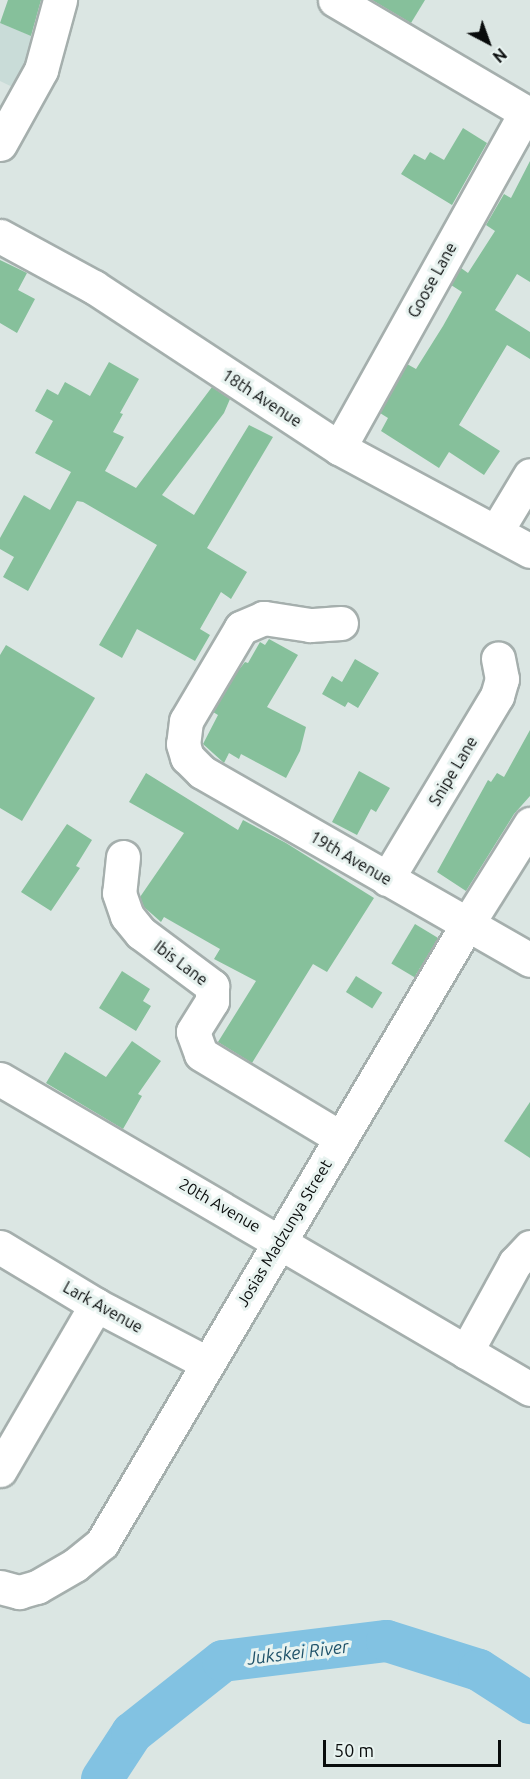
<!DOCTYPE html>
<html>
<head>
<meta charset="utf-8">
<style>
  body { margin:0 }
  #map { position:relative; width:530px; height:1779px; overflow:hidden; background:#dbe6e3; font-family:Ubuntu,sans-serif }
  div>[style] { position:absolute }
  .built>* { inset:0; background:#c9dcd8 }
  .river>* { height:42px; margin:-21px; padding:0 21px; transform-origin:21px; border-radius:21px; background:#82c2e2 }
  .building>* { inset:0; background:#86c09b; transform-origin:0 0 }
  .roads { filter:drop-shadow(2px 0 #a5afad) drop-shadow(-2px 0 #a5afad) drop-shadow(0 2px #a5afad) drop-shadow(0 -2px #a5afad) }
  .minor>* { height:33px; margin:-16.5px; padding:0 16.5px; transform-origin:16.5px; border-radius:16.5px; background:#fff }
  span { translate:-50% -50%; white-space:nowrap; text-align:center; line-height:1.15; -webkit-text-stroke:6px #e8f3f0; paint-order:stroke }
  .street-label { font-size:16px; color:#090c0c }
  .water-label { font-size:18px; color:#20536a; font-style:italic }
  .north { position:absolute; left:458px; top:12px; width:60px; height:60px; -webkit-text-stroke:4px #e8f3f0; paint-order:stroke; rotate:139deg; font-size:16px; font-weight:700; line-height:24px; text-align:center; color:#090c0c }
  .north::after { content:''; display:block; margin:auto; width:21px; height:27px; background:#090c0c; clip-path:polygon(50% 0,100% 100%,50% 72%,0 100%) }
  .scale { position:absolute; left:323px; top:1740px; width:178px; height:27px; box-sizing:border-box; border:3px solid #090c0c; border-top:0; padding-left:8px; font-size:18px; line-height:21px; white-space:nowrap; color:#090c0c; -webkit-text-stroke:4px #e8f3f0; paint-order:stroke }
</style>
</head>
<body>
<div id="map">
  <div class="built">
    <i style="clip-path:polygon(48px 0,25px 93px,0 81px,0 23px,32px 36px)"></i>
  </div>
  <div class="river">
    <i style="left:102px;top:1779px;width:55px;rotate:-56.9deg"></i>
    <i style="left:132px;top:1733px;width:116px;rotate:-38.4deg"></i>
    <i style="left:223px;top:1661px;width:165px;rotate:-7deg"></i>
    <i style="left:387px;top:1641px;width:96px;rotate:17.5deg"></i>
    <i style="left:479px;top:1670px;width:61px;rotate:32.9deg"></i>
  </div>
  <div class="building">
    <i style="clip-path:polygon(8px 0,41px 0,31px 36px,0 23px)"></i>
    <i style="clip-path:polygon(372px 0,425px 0,411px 23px)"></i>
    <i style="clip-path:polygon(463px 128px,487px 143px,452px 205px,401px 174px,414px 154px,425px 160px,430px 152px,444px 160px)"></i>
    <i style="clip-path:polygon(530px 161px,530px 282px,517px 274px,495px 310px,530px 332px,530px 359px,507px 345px,459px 425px,500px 451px,484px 475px,449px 452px,439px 468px,381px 431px,388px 418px,380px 413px,407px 364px,416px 369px,443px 326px,462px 292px,451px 285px,461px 268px,468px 273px,495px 231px,486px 225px,504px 194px,511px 198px)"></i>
    <i style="clip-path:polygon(0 260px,27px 273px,18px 290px,35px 299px,17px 333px,0 323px)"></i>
    <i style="clip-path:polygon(109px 362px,139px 379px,120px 413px,123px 414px,113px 432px,124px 437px,105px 471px,136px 488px,212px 387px,230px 399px,224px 413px,162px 495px,194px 515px,249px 425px,273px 437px,207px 548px,247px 572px,231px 599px,221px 592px,200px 629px,210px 635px,195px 661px,137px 629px,122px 658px,99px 645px,157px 545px,83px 502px,77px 501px,28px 591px,3px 577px,14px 557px,0 549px,0 538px,24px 495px,50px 510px,71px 472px,35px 453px,53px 421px,35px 411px,47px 389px,58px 395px,65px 382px,90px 396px)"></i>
    <i style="clip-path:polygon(269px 639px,298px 655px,267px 707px,306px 727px,300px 751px,286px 778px,241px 754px,239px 759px,229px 753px,224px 763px,203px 744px,218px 715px,213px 712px,237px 672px,245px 662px,248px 663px,260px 642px,265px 645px)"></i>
    <i style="clip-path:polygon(6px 645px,95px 698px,22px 821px,0 808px,0 655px)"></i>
    <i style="clip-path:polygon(355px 659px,379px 673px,358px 708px,348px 702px,345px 707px,322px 694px,332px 676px,342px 682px)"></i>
    <i style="clip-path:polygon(530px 730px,530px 796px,514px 814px,466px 891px,437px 872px,488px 780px,491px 782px,497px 773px,504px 777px)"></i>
    <i style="clip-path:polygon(359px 771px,390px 788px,376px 812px,371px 809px,357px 835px,332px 822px)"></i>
    <i style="clip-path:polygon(146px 773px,238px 830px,243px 820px,286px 843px,374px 898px,327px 972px,313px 964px,252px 1063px,218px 1042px,256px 981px,214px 959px,220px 949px,164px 917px,161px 922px,144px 907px,140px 897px,184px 833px,129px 802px)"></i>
    <i style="clip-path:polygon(67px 824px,92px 840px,76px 866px,80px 868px,51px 911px,21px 892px)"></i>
    <i style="left:415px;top:924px;width:27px;height:46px;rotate:31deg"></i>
    <i style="clip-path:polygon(122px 971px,150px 989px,143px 1001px,151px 1006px,136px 1031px,99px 1008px)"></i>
    <i style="left:356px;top:976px;width:31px;height:19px;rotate:32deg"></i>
    <i style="clip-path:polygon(132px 1041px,161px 1061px,138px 1094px,142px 1096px,123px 1129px,46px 1083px,65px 1052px,106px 1077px)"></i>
    <i style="clip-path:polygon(530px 1102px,530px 1158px,504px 1141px)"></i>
  </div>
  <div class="roads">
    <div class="minor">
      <i style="left:335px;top:0;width:226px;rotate:30.5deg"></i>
      <i style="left:0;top:144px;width:85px;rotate:-61deg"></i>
      <i style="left:41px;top:70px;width:73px;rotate:-74.8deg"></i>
      <i style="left:0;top:236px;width:107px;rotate:28.5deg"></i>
      <i style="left:94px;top:287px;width:293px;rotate:33.3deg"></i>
      <i style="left:339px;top:448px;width:217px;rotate:28.3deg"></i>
      <i style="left:339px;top:448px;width:385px;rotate:-60.9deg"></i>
      <i style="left:497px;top:530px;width:64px;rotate:-59deg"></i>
      <i style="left:341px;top:623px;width:31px;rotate:176deg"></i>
      <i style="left:310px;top:625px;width:47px;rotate:-171.3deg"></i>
      <i style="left:264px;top:618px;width:25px;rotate:157deg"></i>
      <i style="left:241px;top:628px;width:108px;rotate:120.6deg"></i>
      <i style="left:186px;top:721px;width:23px;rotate:97deg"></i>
      <i style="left:183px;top:744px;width:14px;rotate:73deg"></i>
      <i style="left:187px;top:757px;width:21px;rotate:45deg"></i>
      <i style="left:202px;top:772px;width:378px;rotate:29.8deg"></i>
      <i style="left:123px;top:857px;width:36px;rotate:96deg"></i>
      <i style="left:119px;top:893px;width:24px;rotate:71deg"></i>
      <i style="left:127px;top:916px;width:22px;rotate:51deg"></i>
      <i style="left:141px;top:933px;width:89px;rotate:36.7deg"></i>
      <i style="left:212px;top:986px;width:15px;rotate:90deg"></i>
      <i style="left:212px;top:1001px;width:36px;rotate:122deg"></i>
      <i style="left:193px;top:1032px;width:23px;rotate:70deg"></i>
      <i style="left:201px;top:1054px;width:163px;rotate:31deg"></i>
      <i style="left:387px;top:879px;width:214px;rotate:-59deg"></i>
      <i style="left:497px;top:696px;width:18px;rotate:-74deg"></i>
      <i style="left:502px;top:679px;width:21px;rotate:-101deg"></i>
      <i style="left:0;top:1079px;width:614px;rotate:30.32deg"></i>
      <i style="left:0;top:1247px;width:112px;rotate:31.1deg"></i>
      <i style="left:96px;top:1305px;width:125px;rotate:27.6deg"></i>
      <i style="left:466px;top:1352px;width:102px;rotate:-61.2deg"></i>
      <i style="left:515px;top:1263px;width:22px;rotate:-47deg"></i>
      <i style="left:0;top:1470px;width:191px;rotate:-59.8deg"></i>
      <i style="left:0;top:1587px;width:20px;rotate:15deg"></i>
      <i style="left:19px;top:1592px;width:19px;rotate:-16deg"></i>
      <i style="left:37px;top:1587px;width:44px;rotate:-30.1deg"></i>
      <i style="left:75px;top:1565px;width:35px;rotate:-39deg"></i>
      <i style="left:102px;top:1543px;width:720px;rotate:-59.45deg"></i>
      <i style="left:468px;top:923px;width:117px;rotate:-57.9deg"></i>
    </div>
  </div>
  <div class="street-label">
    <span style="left:432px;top:280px;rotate:-61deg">Goose Lane</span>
    <span style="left:262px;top:398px;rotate:33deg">18th Avenue</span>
    <span style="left:453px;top:771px;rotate:-59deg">Snipe Lane</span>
    <span style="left:351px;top:858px;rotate:30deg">19th Avenue</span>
    <span style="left:181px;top:963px;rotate:37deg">Ibis Lane</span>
    <span style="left:220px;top:1205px;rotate:30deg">20th Avenue</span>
    <span style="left:284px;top:1233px;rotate:-59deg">Josias Madzunya Street</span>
    <span style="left:103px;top:1307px;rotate:29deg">Lark Avenue</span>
  </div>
  <div class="water-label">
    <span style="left:298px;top:1652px;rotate:-7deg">Jukskei River</span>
  </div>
  <div class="north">N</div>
  <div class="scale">50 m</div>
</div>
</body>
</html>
